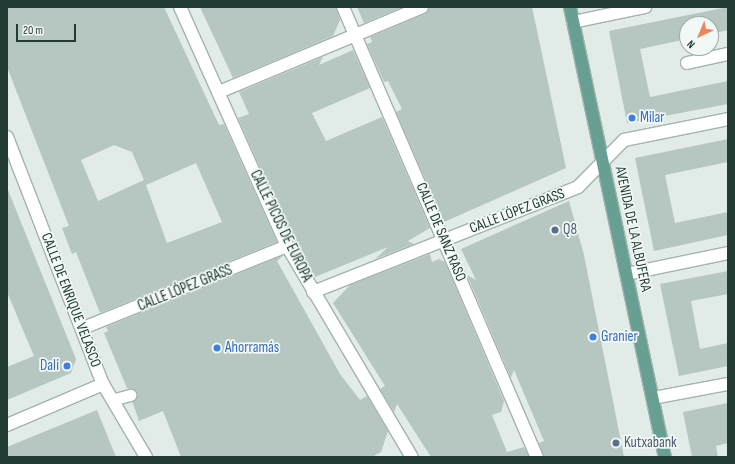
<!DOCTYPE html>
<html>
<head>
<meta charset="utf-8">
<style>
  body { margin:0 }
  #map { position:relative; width:735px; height:464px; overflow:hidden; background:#e1ebe7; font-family:"Sofia Sans Condensed",sans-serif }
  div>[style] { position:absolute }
  .building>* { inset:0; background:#b6c6c0 }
  .roads { filter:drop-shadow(1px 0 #a4b3ae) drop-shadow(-1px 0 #a4b3ae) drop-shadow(0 1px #a4b3ae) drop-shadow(0 -1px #a4b3ae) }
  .lane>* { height:11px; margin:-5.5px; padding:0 5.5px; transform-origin:5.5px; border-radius:5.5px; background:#fff }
  .street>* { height:12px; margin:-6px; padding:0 6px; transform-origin:6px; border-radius:6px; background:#fff }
  .primary>* { height:12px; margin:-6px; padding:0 6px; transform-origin:6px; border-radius:6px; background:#679f92 }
  .dots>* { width:11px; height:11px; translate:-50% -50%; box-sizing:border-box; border:2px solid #f1f8f5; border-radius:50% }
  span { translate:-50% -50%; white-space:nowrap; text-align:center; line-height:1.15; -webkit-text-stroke:3.5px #f1f8f5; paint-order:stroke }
  .shop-label { font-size:15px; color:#366cbe }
  .left { translate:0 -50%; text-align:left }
  .right { translate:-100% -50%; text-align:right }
  .street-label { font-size:15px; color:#223b35 }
  .service-label { font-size:15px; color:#4e5e75 }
  .frame { position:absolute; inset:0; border:8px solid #223b35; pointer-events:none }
  .north { position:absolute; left:679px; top:16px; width:40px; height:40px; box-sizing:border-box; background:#f1f8f5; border:1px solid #9eaca8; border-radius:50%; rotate:224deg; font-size:11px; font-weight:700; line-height:16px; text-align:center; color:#223b35 }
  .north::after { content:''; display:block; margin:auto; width:14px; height:18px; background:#ee855c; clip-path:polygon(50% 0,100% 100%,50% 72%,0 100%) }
  .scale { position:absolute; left:16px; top:24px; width:60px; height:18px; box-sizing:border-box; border:2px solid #223b35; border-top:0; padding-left:5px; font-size:12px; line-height:14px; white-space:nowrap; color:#223b35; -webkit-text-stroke:3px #f1f8f5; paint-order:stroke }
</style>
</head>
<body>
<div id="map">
  <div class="building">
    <i style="clip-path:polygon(evenodd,7px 7px,164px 7px,219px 125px,224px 124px,277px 242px,100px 313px,76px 252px,72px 254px,62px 228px,69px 226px,7px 67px,7px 7px,114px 145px,132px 152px,144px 180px,98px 201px,81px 160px,114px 145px,7px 7px,196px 163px,222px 222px,167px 243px,146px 185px,196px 163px)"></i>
    <i style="clip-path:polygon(200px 7px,336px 7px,340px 20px,333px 36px,233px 78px)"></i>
    <i style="clip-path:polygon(357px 7px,403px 7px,364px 23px)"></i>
    <i style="clip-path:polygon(429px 7px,532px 7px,566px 168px,444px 222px,396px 112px,402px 109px,388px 81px,384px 82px,367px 44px,372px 42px,370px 37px,425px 14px)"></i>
    <i style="clip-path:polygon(728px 7px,728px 30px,711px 34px,711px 24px,687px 24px,687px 39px,640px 49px,650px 97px,728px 81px,728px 104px,627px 123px,609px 31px)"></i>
    <i style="clip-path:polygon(353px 50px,370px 88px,312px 113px,326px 141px,382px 117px,430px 228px,408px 241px,414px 244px,375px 259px,388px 247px,315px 277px,294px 243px,238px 118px,249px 114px,239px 92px,323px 57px,319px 65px)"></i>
    <i style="clip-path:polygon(728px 139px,728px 162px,665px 175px,675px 223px,728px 212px,728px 235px,654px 251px,635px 158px)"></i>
    <i style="clip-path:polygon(8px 190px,76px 359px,71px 373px,7px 400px,7px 367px,34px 356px,7px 292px)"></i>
    <i style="clip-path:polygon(569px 201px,584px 255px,624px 457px,544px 457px,539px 443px,544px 441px,514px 370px,511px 378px,467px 275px,476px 280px,461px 249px)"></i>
    <i style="clip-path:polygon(430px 254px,432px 262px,439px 259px,445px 262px,504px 401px,501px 412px,492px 415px,507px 452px,524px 447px,529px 457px,431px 457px,397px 404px,394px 412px,380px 389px,385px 386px,333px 303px,350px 285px)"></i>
    <i style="clip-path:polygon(284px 255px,277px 261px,340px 374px,360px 400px,367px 396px,388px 431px,381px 452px,372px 457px,181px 457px,163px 411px,139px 421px,132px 401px,137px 393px,127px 388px,104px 333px,108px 331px,106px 327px)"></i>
    <i style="clip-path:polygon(728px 271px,728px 294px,691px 301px,700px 349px,728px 343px,728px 366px,679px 376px,660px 284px)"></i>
    <i style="clip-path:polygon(728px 403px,728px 443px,716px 446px,718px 457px,692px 457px,683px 412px)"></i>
    <i style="clip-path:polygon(97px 410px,116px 457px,7px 457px,7px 447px)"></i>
  </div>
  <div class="roads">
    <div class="lane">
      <i style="left:115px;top:399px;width:16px;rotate:-15deg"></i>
    </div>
    <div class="street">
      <i style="left:180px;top:7px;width:262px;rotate:65.9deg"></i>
      <i style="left:287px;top:246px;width:245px;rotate:59.4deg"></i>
      <i style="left:343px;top:7px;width:490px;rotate:66.7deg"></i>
      <i style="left:573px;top:22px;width:74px;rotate:-11.8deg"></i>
      <i style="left:687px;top:63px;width:42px;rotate:-12.4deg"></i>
      <i style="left:219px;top:92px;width:220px;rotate:-22.7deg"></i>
      <i style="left:7px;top:137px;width:265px;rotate:68.8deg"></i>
      <i style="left:103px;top:384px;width:85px;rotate:59.5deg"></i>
      <i style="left:627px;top:274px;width:103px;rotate:-11.7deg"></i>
      <i style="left:313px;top:292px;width:285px;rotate:-21.6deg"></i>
      <i style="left:578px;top:187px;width:66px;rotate:-45.6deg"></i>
      <i style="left:624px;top:140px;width:106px;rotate:-11.4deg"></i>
      <i style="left:83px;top:328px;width:220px;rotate:-21.9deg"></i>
      <i style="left:653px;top:398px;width:76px;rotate:-10.6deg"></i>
      <i style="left:7px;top:425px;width:104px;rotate:-23.1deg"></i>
    </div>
    <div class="primary">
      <i style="left:570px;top:7px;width:460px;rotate:78.1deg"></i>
    </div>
  </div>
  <div class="dots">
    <i style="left:632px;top:118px;background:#3f7fe0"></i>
    <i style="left:555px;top:230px;background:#5c6f8a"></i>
    <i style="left:593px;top:337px;background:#3f7fe0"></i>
    <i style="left:217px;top:348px;background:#3f7fe0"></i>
    <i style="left:67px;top:366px;background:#3f7fe0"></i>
    <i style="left:616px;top:443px;background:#5c6f8a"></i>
  </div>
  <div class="shop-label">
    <span class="left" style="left:640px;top:118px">Milar</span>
    <span class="left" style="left:601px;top:337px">Granier</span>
    <span class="left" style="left:225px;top:348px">Ahorramás</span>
    <span class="right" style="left:59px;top:366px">Dali</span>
  </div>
  <div class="street-label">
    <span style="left:517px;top:211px;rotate:-21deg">CALLE LÓPEZ GRASS</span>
    <span style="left:281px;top:226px;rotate:64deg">CALLE PICOS DE EUROPA</span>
    <span style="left:633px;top:229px;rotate:78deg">AVENIDA DE LA ALBUFERA</span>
    <span style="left:441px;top:232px;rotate:67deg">CALLE DE SANZ RASO</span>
    <span style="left:185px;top:288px;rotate:-22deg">CALLE LÓPEZ GRASS</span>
    <span style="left:71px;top:300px;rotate:69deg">CALLE DE ENRIQUE VELASCO</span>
  </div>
  <div class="service-label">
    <span class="left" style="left:563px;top:230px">Q8</span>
    <span class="left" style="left:624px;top:443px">Kutxabank</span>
  </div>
  <div class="frame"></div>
  <div class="north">N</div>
  <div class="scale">20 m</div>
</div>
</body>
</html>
